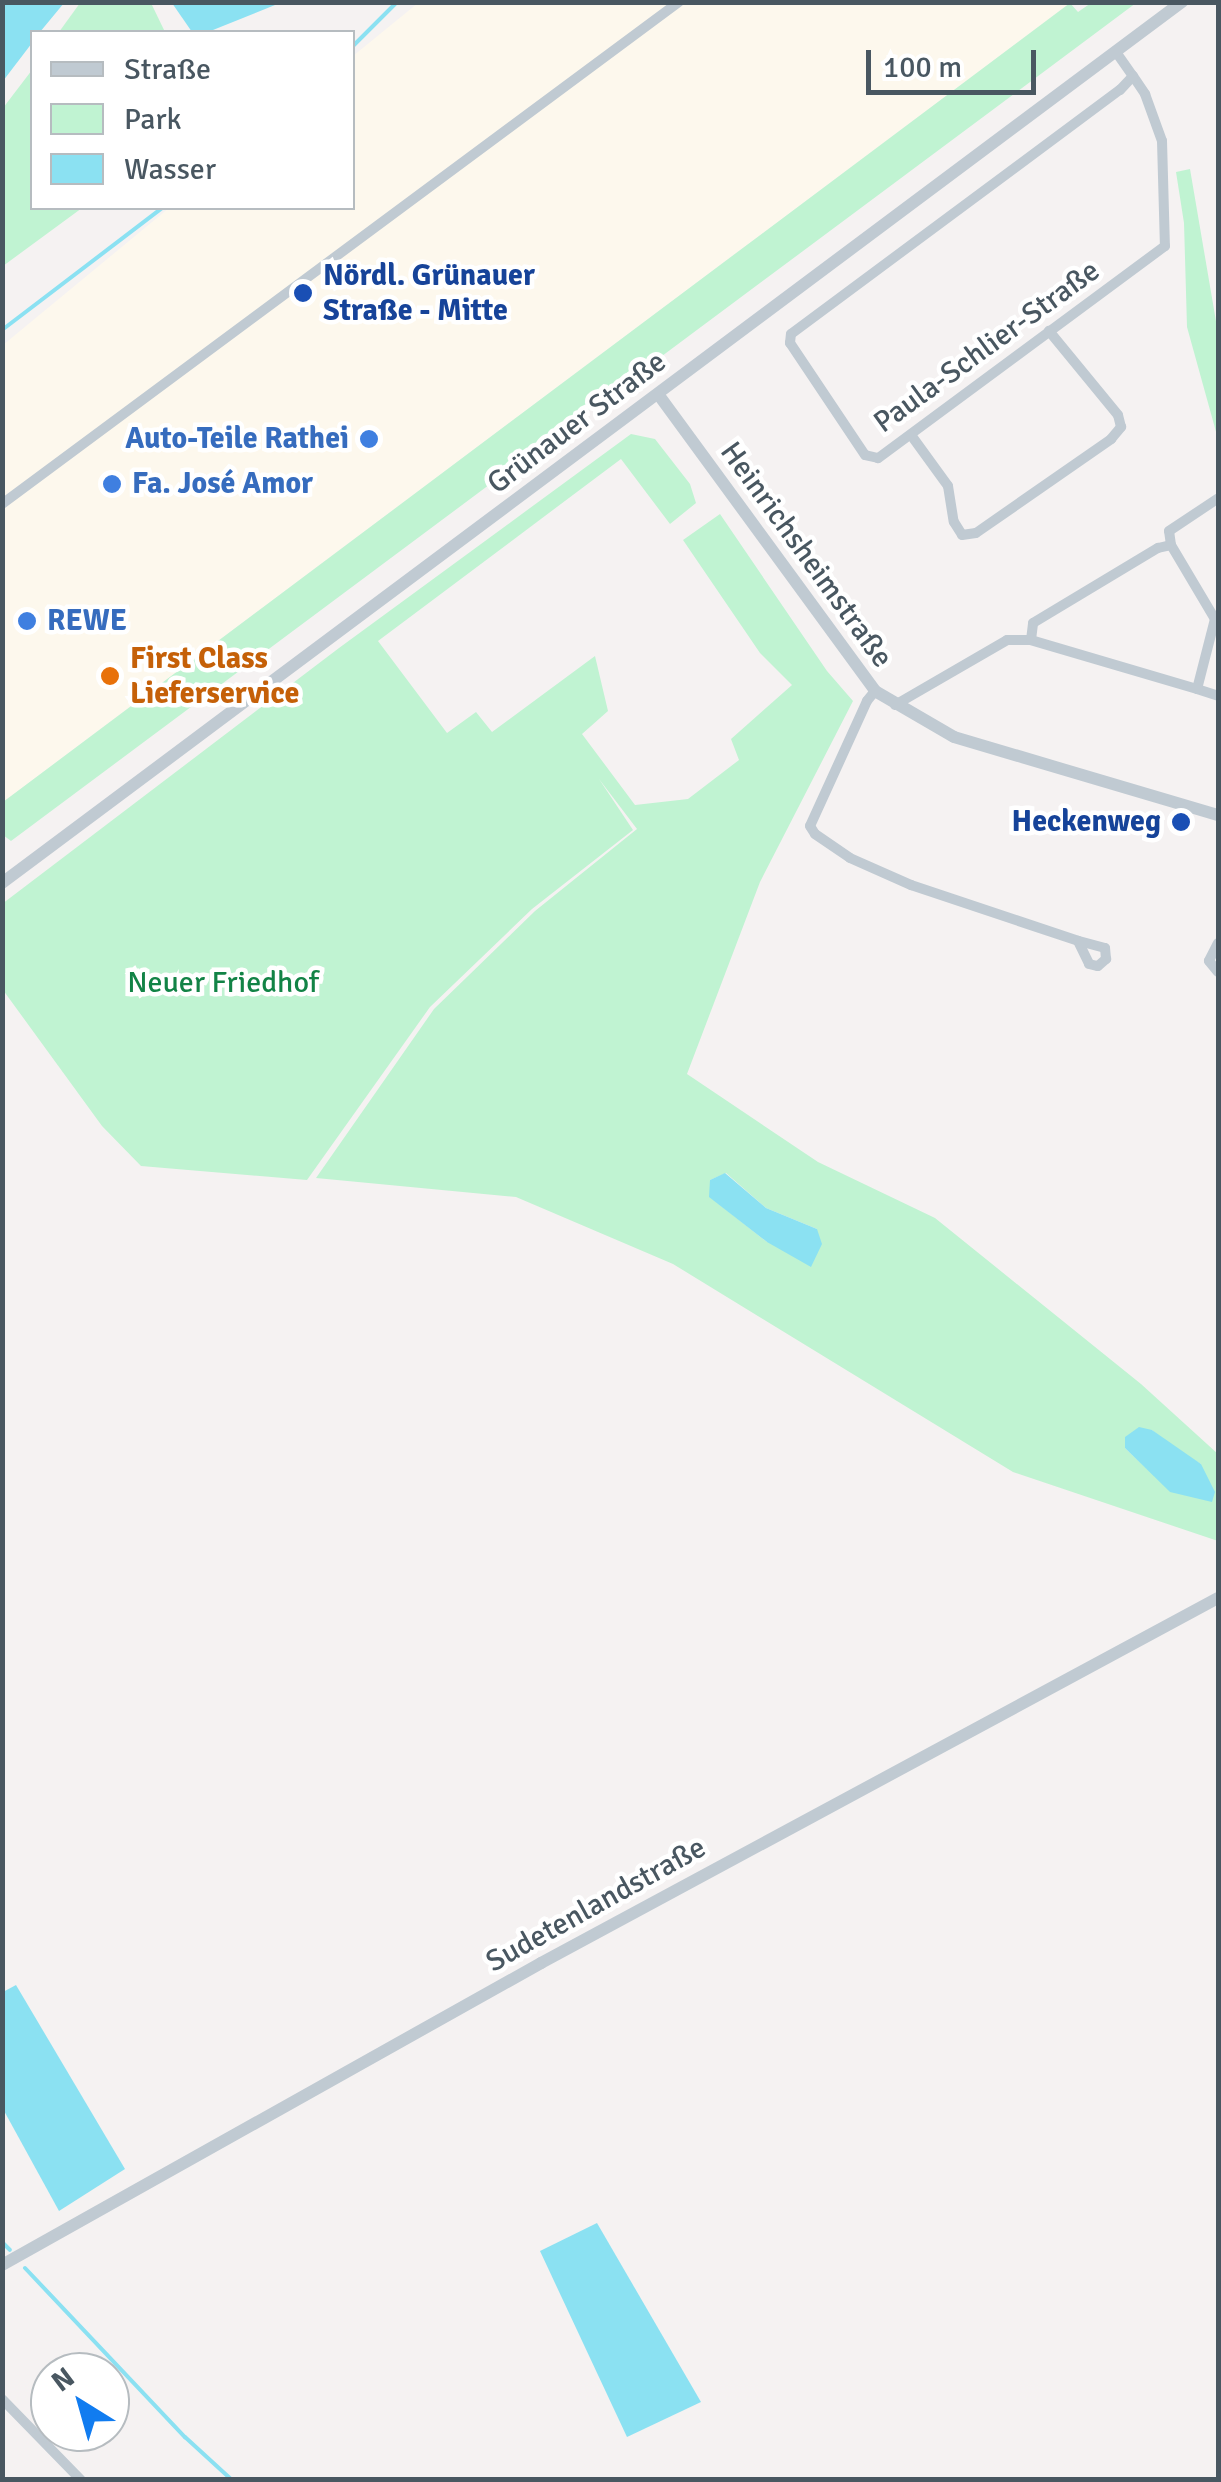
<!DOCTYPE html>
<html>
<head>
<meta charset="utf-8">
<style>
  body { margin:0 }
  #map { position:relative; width:1221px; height:2482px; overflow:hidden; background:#f5f2f2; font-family:Signika,sans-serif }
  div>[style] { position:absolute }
  .commercial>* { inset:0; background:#fdf8ed }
  .green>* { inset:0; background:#c0f3d2 }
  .water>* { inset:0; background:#8be1f2 }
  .stream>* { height:4px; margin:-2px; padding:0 2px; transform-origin:2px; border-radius:2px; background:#8be1f2 }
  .minor>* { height:10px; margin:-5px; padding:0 5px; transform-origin:5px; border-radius:5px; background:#c0cad2 }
  .tertiary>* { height:12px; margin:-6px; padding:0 6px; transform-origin:6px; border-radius:6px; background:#c0cad2 }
  .dots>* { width:28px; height:28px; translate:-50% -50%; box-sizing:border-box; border:5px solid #fff; border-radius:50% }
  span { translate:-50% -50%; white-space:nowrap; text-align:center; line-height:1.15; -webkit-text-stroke:9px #fff; paint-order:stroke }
  .transit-label { font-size:30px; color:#164399; font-weight:700 }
  .left { translate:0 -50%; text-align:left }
  .right { translate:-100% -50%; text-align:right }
  .street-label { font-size:30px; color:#495761 }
  .shop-label { font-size:30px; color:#366cbe; font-weight:700 }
  .food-label { font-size:30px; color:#c56008; font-weight:700 }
  .park-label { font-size:30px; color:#128346 }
  .frame { position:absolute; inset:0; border:5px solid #495761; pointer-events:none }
  .legend { position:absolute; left:30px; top:30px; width:325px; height:180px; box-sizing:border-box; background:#fff; border:2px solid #b6bcc0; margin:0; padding:12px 18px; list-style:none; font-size:30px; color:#495761 }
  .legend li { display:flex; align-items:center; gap:20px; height:50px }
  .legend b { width:50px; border:2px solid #b6bcc0 }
  .north { position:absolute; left:30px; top:2352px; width:100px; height:100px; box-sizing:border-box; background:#fff; border:2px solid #b6bcc0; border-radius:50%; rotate:323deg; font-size:28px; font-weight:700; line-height:40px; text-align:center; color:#495761 }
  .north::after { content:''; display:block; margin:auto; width:35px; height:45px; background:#117cf0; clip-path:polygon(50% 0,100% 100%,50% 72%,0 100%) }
  .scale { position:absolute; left:866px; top:50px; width:170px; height:45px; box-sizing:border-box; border:5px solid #495761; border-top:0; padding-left:12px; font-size:30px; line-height:35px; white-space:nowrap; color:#495761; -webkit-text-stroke:8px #fff; paint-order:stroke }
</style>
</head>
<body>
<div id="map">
  <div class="commercial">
    <i style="clip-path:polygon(418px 3px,1070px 3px,3px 802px,3px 345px,169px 208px,352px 208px,353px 56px)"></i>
  </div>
  <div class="green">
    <i style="clip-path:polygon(80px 3px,151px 3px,165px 32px,59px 32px)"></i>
    <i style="clip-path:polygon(1070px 3px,1078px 12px,1091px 3px,1136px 3px,11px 841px,3px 835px,3px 802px)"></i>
    <i style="clip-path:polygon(32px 70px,32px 208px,82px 208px,3px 266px,3px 108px)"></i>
    <i style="clip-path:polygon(1190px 169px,1218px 333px,1218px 439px,1187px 327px,1184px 223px,1176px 172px)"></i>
    <i style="clip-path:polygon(evenodd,631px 434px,655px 439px,690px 484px,696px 503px,670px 524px,621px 459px,378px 641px,447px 733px,476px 712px,492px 732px,595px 656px,608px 711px,582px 734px,635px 805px,688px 799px,739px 760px,731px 739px,792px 685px,760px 653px,683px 540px,720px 514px,827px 671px,853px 701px,760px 882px,687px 1074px,818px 1162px,935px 1218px,1141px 1384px,1218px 1454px,1218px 1541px,1013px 1472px,673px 1264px,516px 1197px,316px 1178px,434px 1009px,535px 911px,637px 829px,599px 779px,633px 830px,532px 909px,430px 1007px,307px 1180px,141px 1166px,102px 1126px,3px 990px,2px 904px,339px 648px,631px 434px,726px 1173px,766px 1208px,817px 1229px,767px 1242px,710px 1197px,710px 1180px,726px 1173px,631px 434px,1152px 1430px,1170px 1446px,1201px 1464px,1147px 1469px,1125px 1448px,1152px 1430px)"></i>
  </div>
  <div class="water">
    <i style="clip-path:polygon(3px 2px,64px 3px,40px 32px,32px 32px,32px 43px,3px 81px)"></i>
    <i style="clip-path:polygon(172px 3px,280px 3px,208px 32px,192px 32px)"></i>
    <i style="clip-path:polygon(725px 1173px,766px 1208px,817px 1229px,822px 1244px,811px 1267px,767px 1242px,709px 1197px,710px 1180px)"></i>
    <i style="clip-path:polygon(1139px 1427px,1152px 1430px,1201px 1464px,1215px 1492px,1212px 1502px,1170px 1492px,1125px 1448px,1125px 1437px)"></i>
    <i style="clip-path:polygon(16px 1985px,125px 2169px,59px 2211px,3px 2109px,3px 1992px)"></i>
    <i style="clip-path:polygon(597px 2223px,701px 2402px,627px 2437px,540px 2251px)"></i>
  </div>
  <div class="stream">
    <i style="left:352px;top:47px;width:64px;rotate:-45deg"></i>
    <i style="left:2px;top:330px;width:201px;rotate:-37.3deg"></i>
    <i style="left:2px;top:2242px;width:11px;rotate:45deg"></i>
    <i style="left:25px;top:2268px;width:233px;rotate:46.6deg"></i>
    <i style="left:185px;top:2437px;width:64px;rotate:42.5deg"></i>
  </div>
  <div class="minor">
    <i style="left:1116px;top:52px;width:29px;rotate:55deg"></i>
    <i style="left:1133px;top:76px;width:22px;rotate:56deg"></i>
    <i style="left:1145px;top:94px;width:50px;rotate:70.1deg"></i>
    <i style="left:1162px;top:141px;width:105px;rotate:88.4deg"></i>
    <i style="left:1165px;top:246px;width:357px;rotate:143.5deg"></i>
    <i style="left:878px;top:458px;width:13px;rotate:-167deg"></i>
    <i style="left:865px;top:455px;width:135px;rotate:-123.8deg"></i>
    <i style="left:790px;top:343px;width:9px;rotate:-84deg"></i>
    <i style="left:791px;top:334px;width:410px;rotate:-36.6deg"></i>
    <i style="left:1120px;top:90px;width:19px;rotate:-47deg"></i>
    <i style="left:911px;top:435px;width:63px;rotate:54deg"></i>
    <i style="left:948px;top:486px;width:36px;rotate:81deg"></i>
    <i style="left:954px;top:522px;width:15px;rotate:58deg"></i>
    <i style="left:962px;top:535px;width:14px;rotate:-8deg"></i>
    <i style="left:976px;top:533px;width:165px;rotate:-34.8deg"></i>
    <i style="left:1111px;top:439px;width:16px;rotate:-50deg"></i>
    <i style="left:1121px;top:427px;width:12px;rotate:-104deg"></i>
    <i style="left:1118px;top:415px;width:109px;rotate:-129.4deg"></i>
    <i style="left:2px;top:504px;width:843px;rotate:-36.56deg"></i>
    <i style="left:1171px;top:545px;width:14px;rotate:-98deg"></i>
    <i style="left:1169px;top:531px;width:58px;rotate:-33.7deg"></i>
    <i style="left:1197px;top:689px;width:22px;rotate:18deg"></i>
    <i style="left:875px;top:691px;width:13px;rotate:129deg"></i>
    <i style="left:867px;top:701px;width:137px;rotate:114.5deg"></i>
    <i style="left:810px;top:826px;width:9px;rotate:58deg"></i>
    <i style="left:815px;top:834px;width:42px;rotate:34.4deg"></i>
    <i style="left:850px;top:858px;width:67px;rotate:23.9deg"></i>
    <i style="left:911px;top:885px;width:176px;rotate:18.5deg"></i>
    <i style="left:1078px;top:941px;width:25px;rotate:64deg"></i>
    <i style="left:1089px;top:964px;width:9px;rotate:13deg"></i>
    <i style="left:1098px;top:966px;width:11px;rotate:-41deg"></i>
    <i style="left:1106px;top:959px;width:11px;rotate:-95deg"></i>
    <i style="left:1105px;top:948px;width:28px;rotate:-165deg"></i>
    <i style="left:895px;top:705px;width:129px;rotate:-30.1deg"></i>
    <i style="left:1007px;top:640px;width:24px"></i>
    <i style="left:1031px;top:640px;width:17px;rotate:-83deg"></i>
    <i style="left:1033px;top:623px;width:146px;rotate:-31deg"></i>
    <i style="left:1158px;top:548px;width:13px;rotate:-13deg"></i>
    <i style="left:1171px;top:545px;width:86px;rotate:59.3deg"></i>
    <i style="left:1215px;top:619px;width:72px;rotate:104.4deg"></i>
    <i style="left:1197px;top:689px;width:173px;rotate:-163.6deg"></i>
    <i style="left:1218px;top:943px;width:20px;rotate:117deg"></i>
    <i style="left:1209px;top:961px;width:14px;rotate:51deg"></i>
    <i style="left:2px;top:2399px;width:113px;rotate:45.7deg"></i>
  </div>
  <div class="tertiary">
    <i style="left:658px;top:394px;width:368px;rotate:53.8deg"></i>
    <i style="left:875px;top:691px;width:91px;rotate:30.2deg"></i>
    <i style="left:954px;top:737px;width:275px;rotate:16.5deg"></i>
    <i style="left:2px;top:883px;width:1473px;rotate:-36.75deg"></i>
    <i style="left:2px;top:2265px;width:618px;rotate:-29.26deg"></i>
    <i style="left:541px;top:1963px;width:769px;rotate:-28.33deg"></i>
  </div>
  <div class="dots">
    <i style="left:303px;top:293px;background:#1a4fb4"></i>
    <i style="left:369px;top:439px;background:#3f7fe0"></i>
    <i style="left:112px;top:484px;background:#3f7fe0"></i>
    <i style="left:27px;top:621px;background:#3f7fe0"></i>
    <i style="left:110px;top:676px;background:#e8710a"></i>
    <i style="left:1181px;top:822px;background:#1a4fb4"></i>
  </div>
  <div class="transit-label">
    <span class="left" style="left:323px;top:293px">Nördl. Grünauer<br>Straße - Mitte</span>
    <span class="right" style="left:1161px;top:822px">Heckenweg</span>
  </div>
  <div class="street-label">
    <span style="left:987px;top:347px;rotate:-36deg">Paula-Schlier-Straße</span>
    <span style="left:577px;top:423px;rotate:-37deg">Grünauer Straße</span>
    <span style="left:806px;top:555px;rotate:54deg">Heinrichsheimstraße</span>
    <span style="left:596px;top:1905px;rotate:-29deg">Sudetenlandstraße</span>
  </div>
  <div class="shop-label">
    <span class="right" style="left:349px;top:439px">Auto-Teile Rathei</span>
    <span class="left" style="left:132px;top:484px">Fa. José Amor</span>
    <span class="left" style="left:47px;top:621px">REWE</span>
  </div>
  <div class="food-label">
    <span class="left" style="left:130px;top:676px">First Class<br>Lieferservice</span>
  </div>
  <div class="park-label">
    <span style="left:223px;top:983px">Neuer Friedhof</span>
  </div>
  <div class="frame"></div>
  <ul class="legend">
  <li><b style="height:12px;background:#c0cad2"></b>Straße</li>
  <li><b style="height:28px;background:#c0f3d2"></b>Park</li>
  <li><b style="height:28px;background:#8be1f2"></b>Wasser</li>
  </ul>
  <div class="north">N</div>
  <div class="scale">100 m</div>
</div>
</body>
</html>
